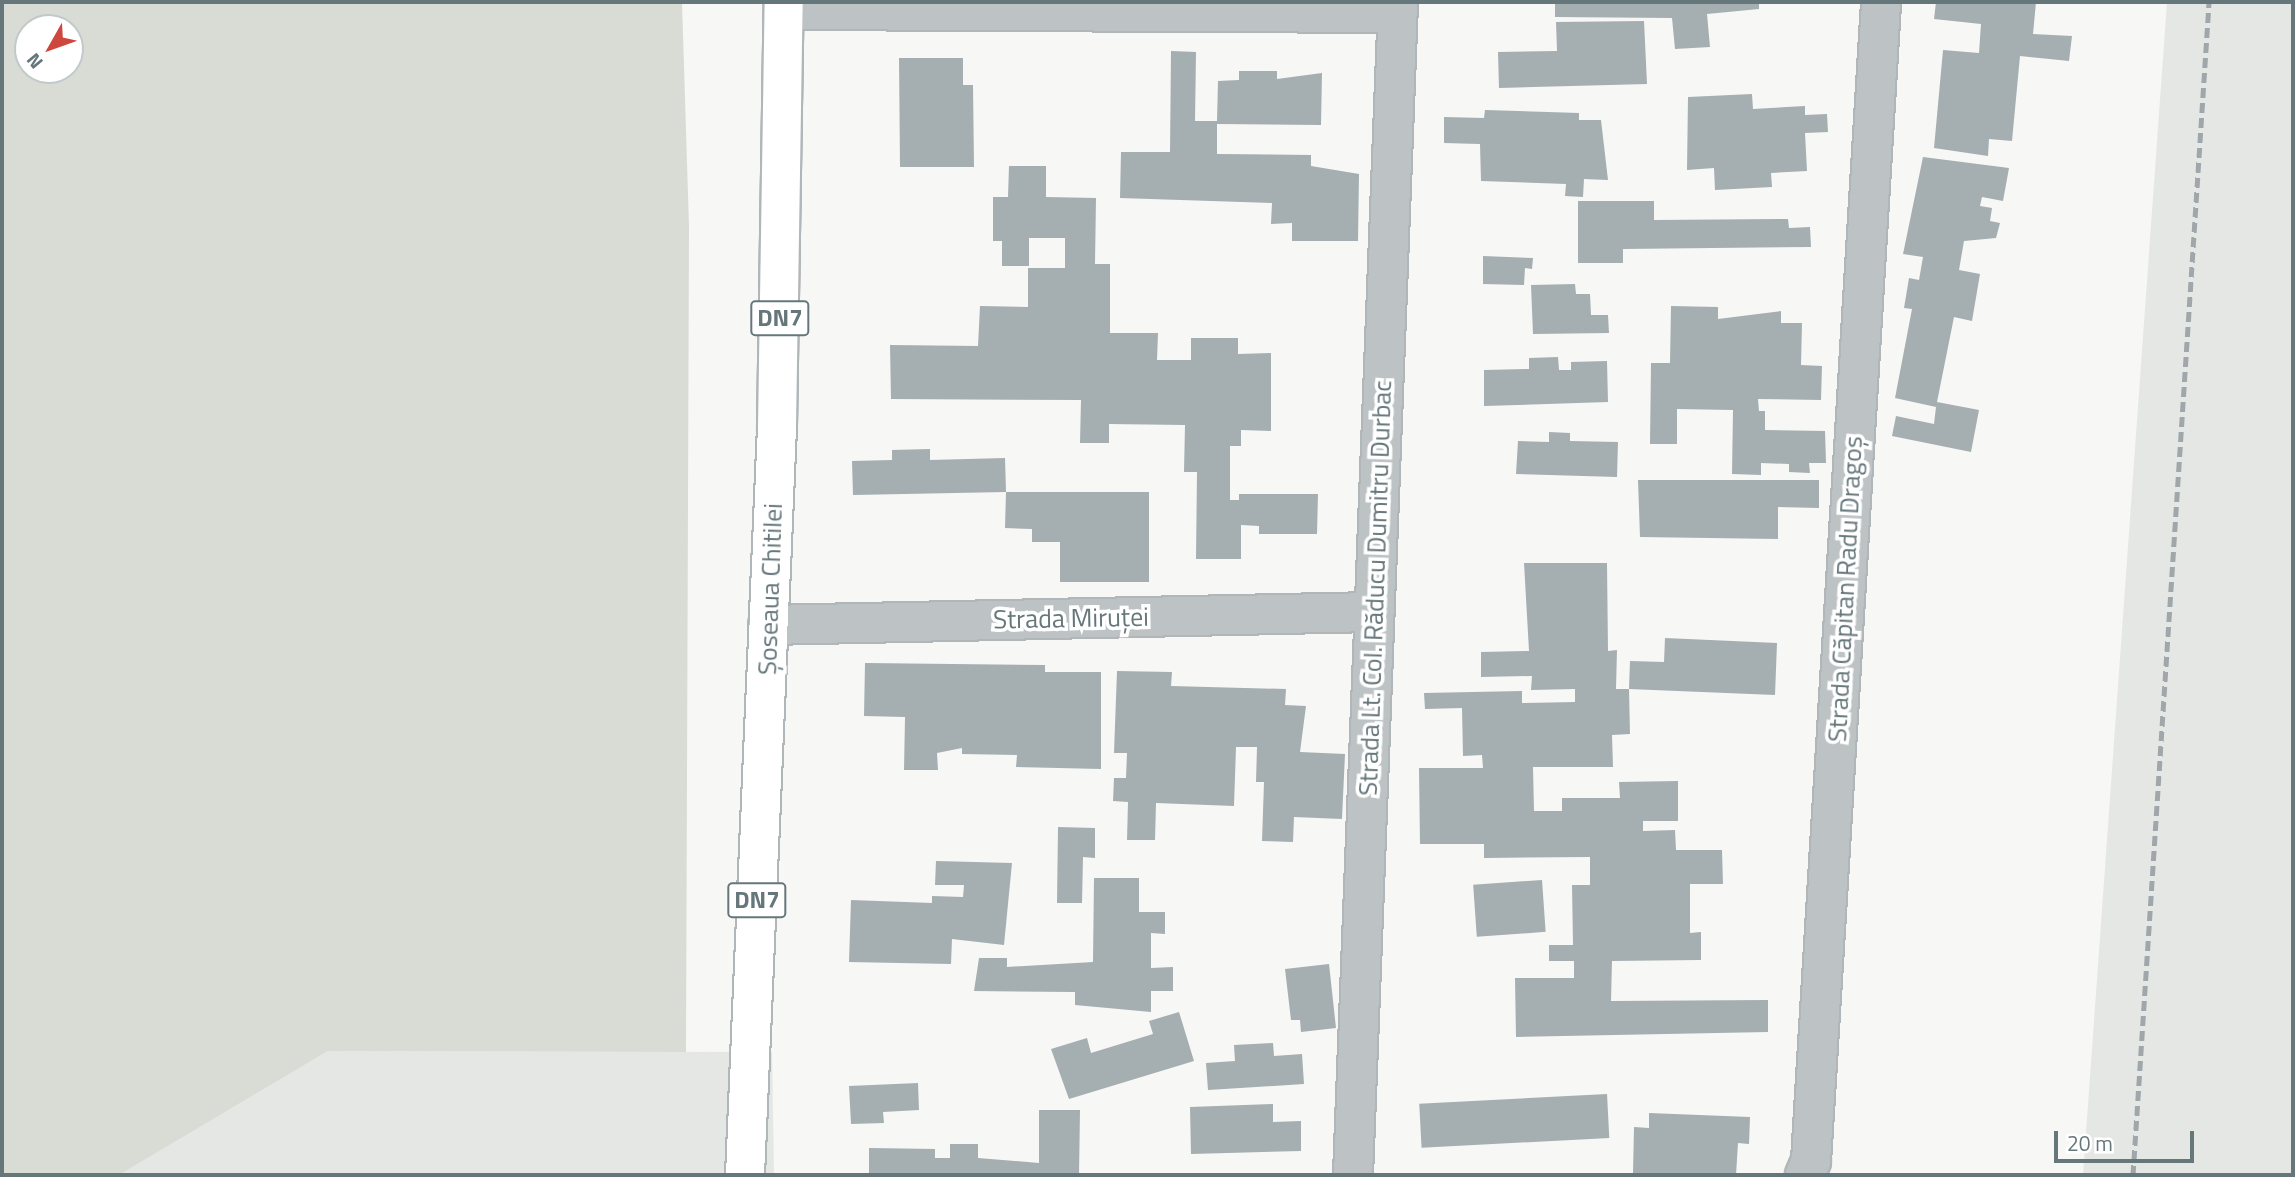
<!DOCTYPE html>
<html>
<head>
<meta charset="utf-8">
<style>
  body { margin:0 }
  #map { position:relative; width:2295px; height:1177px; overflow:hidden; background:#f7f7f5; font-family:"Titillium Web",sans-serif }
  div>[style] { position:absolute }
  .built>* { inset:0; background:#e5e7e5 }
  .green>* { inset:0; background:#d8dcd5 }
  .building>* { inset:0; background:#a5aeb1; transform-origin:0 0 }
  .roads { filter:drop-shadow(2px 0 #b1b6b8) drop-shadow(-2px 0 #b1b6b8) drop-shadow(0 2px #b1b6b8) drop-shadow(0 -2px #b1b6b8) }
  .street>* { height:38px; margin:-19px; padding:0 19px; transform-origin:19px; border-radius:19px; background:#bdc2c4 }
  .primary>* { height:38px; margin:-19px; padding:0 19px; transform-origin:19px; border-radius:19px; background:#fff }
  .rail>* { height:5px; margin-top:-2.5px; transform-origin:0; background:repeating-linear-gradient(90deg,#9fa7aa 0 10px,transparent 0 15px) }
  span { translate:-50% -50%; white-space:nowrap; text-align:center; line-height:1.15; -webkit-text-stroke:7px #fff; paint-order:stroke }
  .shield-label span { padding:2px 5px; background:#fff; border:2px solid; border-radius:5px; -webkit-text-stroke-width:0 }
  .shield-label { font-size:24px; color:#66777c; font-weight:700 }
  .street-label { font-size:26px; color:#66777c }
  .frame { position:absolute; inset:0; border:4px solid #66777c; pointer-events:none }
  .north { position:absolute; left:14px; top:14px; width:70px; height:70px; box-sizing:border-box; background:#fff; border:2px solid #c2c9cb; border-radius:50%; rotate:230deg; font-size:19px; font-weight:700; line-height:28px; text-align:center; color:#66777c }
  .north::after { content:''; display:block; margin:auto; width:24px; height:32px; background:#ce473e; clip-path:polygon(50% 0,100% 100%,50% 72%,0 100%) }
  .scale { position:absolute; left:2054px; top:1131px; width:140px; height:32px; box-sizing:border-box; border:4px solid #66777c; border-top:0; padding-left:9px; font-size:21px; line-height:24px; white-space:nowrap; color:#66777c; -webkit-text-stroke:5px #fff; paint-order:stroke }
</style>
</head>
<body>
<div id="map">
  <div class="built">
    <i style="clip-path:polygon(2167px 2px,2293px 2px,2293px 1175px,2083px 1175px)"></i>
    <i style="clip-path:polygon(328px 1051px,772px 1052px,774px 1175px,119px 1175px)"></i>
  </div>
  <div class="green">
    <i style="clip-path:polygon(evenodd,2px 2px,682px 2px,689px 227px,686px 1052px,328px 1051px,119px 1175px,2px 1175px,2px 2px,28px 28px,70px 28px,70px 70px,28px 70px,28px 28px)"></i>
  </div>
  <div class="building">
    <i style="clip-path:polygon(1555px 2px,1759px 2px,1759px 9px,1707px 14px,1710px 47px,1675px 49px,1672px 18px,1555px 17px)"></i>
    <i style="clip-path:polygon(1936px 2px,2036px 2px,2033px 34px,2072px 36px,2069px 61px,2020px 56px,2012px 141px,1989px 139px,1988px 156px,1934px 148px,1943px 50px,1979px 53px,1981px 24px,1934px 19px)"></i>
    <i style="clip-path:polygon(1644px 21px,1647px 84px,1499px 88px,1498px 52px,1557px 51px,1556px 22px)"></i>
    <i style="clip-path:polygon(1171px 51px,1196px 52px,1195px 121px,1217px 121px,1218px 81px,1239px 80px,1239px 71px,1277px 71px,1277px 79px,1322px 73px,1321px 125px,1217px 124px,1217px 154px,1311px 155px,1311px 166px,1359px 174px,1358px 241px,1292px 241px,1292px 223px,1271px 224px,1272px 203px,1120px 198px,1121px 152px,1170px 152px)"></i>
    <i style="clip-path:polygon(899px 58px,963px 58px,963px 85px,973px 85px,974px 167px,900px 167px)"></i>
    <i style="clip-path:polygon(1752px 94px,1753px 109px,1805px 106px,1805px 115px,1827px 114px,1828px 132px,1805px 133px,1807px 171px,1771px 173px,1772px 187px,1715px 190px,1714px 168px,1687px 170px,1688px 97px)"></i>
    <i style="clip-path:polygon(1485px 110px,1579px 113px,1579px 120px,1601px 120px,1608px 180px,1584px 179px,1583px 197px,1565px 196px,1566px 184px,1481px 181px,1480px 144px,1444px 143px,1444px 117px,1484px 118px)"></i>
    <i style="clip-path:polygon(1923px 157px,2009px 168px,2003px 201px,1982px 197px,1980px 206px,1992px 208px,1990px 221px,2000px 223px,1996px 238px,1964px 241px,1959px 270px,1980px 274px,1972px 321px,1954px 317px,1937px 402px,1979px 410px,1971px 452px,1892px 436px,1896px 416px,1934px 424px,1936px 407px,1895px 398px,1912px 309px,1904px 308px,1909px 278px,1919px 280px,1923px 257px,1903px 254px)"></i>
    <i style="clip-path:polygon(1009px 166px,1046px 166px,1046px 197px,1096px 198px,1095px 264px,1110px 264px,1110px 333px,1158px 333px,1157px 360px,1191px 360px,1191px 338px,1238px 338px,1238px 354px,1271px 353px,1271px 431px,1241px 430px,1241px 446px,1230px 446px,1230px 500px,1239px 500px,1239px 494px,1318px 494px,1317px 534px,1259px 534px,1259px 526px,1241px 525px,1241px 559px,1196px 559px,1197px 472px,1184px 472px,1185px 425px,1109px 424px,1109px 443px,1080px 443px,1081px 400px,891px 399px,890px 345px,978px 346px,980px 306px,1028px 307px,1028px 268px,1065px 268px,1065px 238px,1029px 238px,1029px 266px,1002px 266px,1002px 241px,993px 241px,993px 197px,1008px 197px)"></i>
    <i style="clip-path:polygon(1578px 201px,1654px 201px,1654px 220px,1788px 219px,1789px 228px,1810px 227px,1811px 247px,1623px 249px,1623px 263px,1578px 263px)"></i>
    <i style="clip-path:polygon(1483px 256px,1533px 258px,1532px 269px,1525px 268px,1524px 285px,1483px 284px)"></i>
    <i style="clip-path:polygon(1575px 284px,1576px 294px,1590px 294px,1591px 315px,1608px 315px,1609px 333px,1533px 334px,1531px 285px)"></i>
    <i style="clip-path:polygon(1671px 306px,1718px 307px,1718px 319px,1781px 311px,1781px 323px,1802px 323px,1801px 365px,1822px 366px,1821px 400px,1758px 399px,1759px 411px,1765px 411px,1765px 430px,1825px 431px,1826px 463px,1809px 463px,1810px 473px,1789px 472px,1789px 464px,1761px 463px,1761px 475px,1732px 474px,1733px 410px,1677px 409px,1677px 444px,1650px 444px,1651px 363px,1670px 363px)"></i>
    <i style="clip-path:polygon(1558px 357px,1559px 370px,1571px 370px,1571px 362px,1607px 361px,1608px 402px,1484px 406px,1484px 370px,1529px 369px,1529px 358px)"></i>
    <i style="clip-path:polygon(1549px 432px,1570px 433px,1570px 441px,1618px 442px,1617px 477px,1516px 474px,1518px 441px,1549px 442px)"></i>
    <i style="clip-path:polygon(930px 449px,930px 460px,1005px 458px,1006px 492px,853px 495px,852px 461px,892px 460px,892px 450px)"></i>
    <i style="clip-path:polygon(1638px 480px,1819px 480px,1819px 508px,1778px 507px,1778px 539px,1640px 537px)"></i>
    <i style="clip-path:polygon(1006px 492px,1149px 492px,1149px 582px,1060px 582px,1060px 542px,1032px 542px,1032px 529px,1005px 528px)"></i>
    <i style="clip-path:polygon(1524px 563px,1607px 563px,1608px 651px,1617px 650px,1616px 689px,1629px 689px,1630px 734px,1612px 735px,1613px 767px,1533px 767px,1534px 811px,1562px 811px,1562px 798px,1620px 798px,1619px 782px,1678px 781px,1678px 821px,1643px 821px,1643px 831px,1675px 830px,1676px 850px,1722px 850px,1723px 884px,1690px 884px,1690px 933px,1701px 932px,1701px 960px,1612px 961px,1611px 1001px,1768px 1000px,1768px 1032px,1516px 1037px,1515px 978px,1574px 978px,1574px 961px,1549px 961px,1549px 945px,1573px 945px,1572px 885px,1590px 885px,1590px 857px,1484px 858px,1484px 844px,1420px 844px,1419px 768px,1483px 768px,1482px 755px,1463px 756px,1462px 708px,1425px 709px,1424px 693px,1522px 691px,1522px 703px,1575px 702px,1575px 689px,1531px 690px,1532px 676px,1481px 677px,1481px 652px,1529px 651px)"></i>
    <i style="clip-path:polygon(1665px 638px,1777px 643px,1775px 695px,1629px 689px,1630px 661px,1664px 662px)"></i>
    <i style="clip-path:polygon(865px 663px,1045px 665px,1045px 672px,1101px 672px,1101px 769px,1016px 767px,1017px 755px,962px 754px,962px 748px,937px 753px,938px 770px,904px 770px,905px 717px,864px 716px)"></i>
    <i style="clip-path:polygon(1117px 671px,1172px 672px,1171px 686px,1286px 689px,1285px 705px,1306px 706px,1300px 752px,1345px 754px,1342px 819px,1294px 817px,1293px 842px,1262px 841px,1264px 782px,1256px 782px,1257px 747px,1236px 747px,1234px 806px,1156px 803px,1155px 840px,1127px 840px,1128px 802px,1113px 801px,1114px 778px,1126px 778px,1127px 753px,1114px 753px)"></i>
    <i style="clip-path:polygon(1058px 827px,1095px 828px,1095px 858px,1083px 857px,1082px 903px,1057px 903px)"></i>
    <i style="clip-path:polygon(936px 861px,1012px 863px,1004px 945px,952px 939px,951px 964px,849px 962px,851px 900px,932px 903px,932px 896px,963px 897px,964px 885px,935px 885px)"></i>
    <i style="clip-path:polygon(1094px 878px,1139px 878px,1139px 912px,1165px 912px,1165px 934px,1151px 933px,1151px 968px,1173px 967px,1173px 991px,1151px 991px,1151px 1012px,1075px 1005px,1075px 992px,974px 991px,979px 958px,1007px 958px,1007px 967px,1093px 962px)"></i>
    <i style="left:1542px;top:880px;width:52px;height:69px;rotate:86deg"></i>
    <i style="clip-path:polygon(1329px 964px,1336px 1028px,1301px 1032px,1300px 1020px,1291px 1020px,1285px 969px)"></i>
    <i style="clip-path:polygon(1179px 1012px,1194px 1061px,1069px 1099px,1051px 1049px,1087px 1038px,1091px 1053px,1153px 1034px,1149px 1021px)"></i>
    <i style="clip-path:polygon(1273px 1043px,1274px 1056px,1302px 1054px,1304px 1084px,1208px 1090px,1206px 1063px,1235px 1061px,1234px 1045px)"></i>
    <i style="clip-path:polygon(918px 1083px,919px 1110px,883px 1112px,884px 1123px,851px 1124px,849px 1086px)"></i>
    <i style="left:1607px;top:1094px;width:44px;height:188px;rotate:87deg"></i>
    <i style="clip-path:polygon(1273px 1104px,1273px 1122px,1301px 1121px,1301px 1151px,1191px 1154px,1190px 1107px)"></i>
    <i style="clip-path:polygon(1039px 1110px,1080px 1110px,1079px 1175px,869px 1175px,869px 1148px,935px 1149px,935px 1158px,950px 1158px,950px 1144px,978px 1144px,978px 1158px,1039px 1163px)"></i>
    <i style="clip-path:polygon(1649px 1113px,1750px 1117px,1749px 1144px,1738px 1143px,1736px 1175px,1633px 1173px,1634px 1127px,1649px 1128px)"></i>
  </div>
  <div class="roads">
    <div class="street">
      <i style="left:785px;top:10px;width:612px;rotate:0.28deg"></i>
      <i style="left:768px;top:625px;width:605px;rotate:-1.23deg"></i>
      <i style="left:1353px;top:1175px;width:1174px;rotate:-87.8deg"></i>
      <i style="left:1805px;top:1175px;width:15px;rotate:-67deg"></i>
      <i style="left:1811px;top:1161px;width:1161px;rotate:-86.54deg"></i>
    </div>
    <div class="primary">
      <i style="left:745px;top:1175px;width:750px;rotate:-87.55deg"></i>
      <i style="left:777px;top:426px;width:424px;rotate:-89.1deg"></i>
    </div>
  </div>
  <div class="rail">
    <i style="left:2133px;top:1175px;width:1175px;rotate:-86.29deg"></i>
  </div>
  <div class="shield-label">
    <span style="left:780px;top:318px">DN7</span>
    <span style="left:757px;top:900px">DN7</span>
  </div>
  <div class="street-label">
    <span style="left:1375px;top:588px;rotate:-88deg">Strada Lt. Col. Răducu Dumitru Durbac</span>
    <span style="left:770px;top:589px;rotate:-88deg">Șoseaua Chitilei</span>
    <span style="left:1845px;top:589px;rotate:-87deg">Strada Căpitan Radu Dragoș</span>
    <span style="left:1071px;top:618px;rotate:-1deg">Strada Miruței</span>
  </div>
  <div class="frame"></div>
  <div class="north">N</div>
  <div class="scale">20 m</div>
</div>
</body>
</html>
